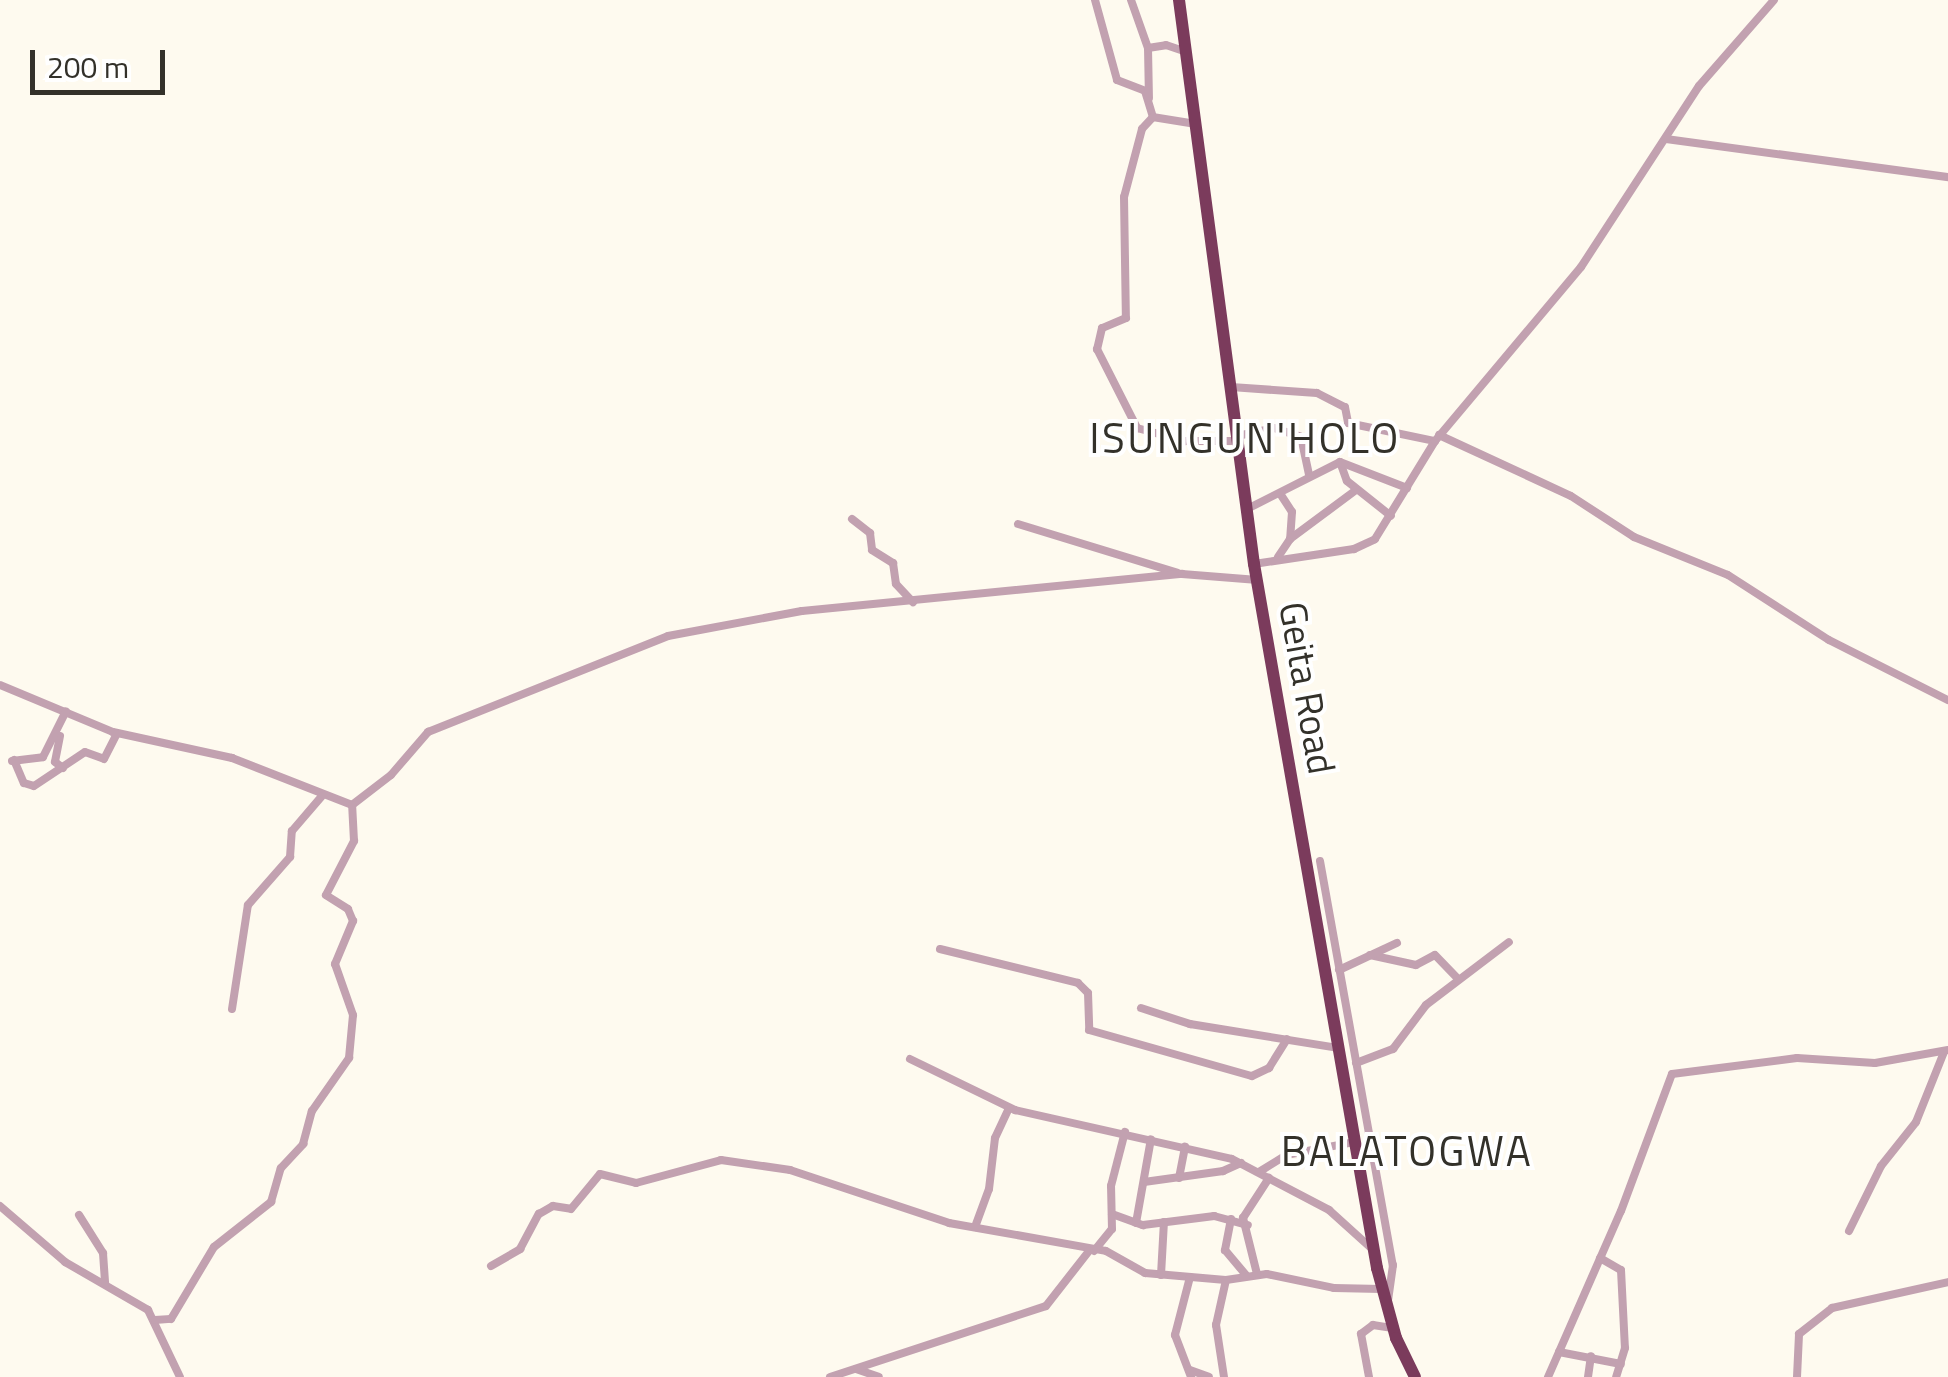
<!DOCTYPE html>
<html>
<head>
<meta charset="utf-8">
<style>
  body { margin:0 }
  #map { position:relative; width:1948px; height:1377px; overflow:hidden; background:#fefaef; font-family:"Titillium Web",sans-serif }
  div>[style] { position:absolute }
  .minor>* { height:8px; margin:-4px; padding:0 4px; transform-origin:4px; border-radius:4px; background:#c2a1b0 }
  .highway>* { height:12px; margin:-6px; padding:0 6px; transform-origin:6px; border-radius:6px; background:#7b3b5c }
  span { translate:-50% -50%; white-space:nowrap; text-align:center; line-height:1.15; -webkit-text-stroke:8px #fff; paint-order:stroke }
  .street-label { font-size:38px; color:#33312a }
  .quarter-label { font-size:42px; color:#33312a; letter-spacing:2.5px }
  .scale { position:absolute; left:30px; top:50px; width:135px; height:45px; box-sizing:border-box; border:5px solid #33312a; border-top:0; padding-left:12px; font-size:30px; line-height:35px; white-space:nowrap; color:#33312a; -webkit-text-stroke:8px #fff; paint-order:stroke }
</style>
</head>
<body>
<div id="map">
  <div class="minor">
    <i style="left:1095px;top:0;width:83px;rotate:74.6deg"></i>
    <i style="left:1117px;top:80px;width:30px;rotate:21deg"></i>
    <i style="left:1145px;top:91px;width:27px;rotate:73deg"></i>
    <i style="left:1131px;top:0;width:51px;rotate:70.5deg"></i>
    <i style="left:1148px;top:48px;width:50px;rotate:88.9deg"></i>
    <i style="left:1148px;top:48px;width:18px;rotate:-9deg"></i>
    <i style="left:1166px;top:45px;width:21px;rotate:19deg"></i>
    <i style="left:1196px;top:124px;width:44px;rotate:-170.8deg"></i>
    <i style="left:1153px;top:117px;width:16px;rotate:133deg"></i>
    <i style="left:1142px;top:129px;width:70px;rotate:104.8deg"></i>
    <i style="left:1124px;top:197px;width:121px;rotate:89.1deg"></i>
    <i style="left:1126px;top:318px;width:26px;rotate:157deg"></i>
    <i style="left:1102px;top:328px;width:22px;rotate:103deg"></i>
    <i style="left:1097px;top:349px;width:89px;rotate:63.1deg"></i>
    <i style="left:1137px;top:428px;width:50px;rotate:15.2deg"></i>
    <i style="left:1185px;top:441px;width:53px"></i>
    <i style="left:1666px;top:139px;width:285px;rotate:7.7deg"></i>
    <i style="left:1231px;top:387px;width:86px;rotate:4deg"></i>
    <i style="left:1317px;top:393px;width:31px;rotate:27deg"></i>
    <i style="left:1345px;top:407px;width:16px;rotate:79deg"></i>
    <i style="left:1348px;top:423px;width:89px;rotate:11.7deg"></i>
    <i style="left:1439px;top:435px;width:145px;rotate:24.8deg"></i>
    <i style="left:1571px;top:496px;width:75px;rotate:33.1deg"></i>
    <i style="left:1634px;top:537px;width:101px;rotate:22deg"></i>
    <i style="left:1728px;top:575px;width:120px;rotate:32.8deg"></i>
    <i style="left:1829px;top:640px;width:133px;rotate:26.8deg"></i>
    <i style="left:1237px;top:436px;width:38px;rotate:-12deg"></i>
    <i style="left:1274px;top:428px;width:28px;rotate:18deg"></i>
    <i style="left:1301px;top:437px;width:40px;rotate:78deg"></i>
    <i style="left:1340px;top:462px;width:20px;rotate:70deg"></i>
    <i style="left:1347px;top:481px;width:56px;rotate:38.5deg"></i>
    <i style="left:1281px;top:495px;width:20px;rotate:57deg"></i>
    <i style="left:1292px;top:512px;width:27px;rotate:94deg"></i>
    <i style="left:1247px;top:509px;width:104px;rotate:-26.8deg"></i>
    <i style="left:1340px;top:462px;width:72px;rotate:21.2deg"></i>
    <i style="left:852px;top:519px;width:23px;rotate:38deg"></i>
    <i style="left:870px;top:533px;width:17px;rotate:83deg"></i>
    <i style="left:872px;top:550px;width:25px;rotate:32deg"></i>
    <i style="left:893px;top:563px;width:21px;rotate:82deg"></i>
    <i style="left:896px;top:584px;width:25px;rotate:47deg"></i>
    <i style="left:1018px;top:524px;width:167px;rotate:17deg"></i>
    <i style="left:1278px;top:557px;width:22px;rotate:-56deg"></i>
    <i style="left:1290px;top:539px;width:82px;rotate:-36.6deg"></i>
    <i style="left:1254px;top:564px;width:101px;rotate:-8.5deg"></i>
    <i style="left:1354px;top:549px;width:23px;rotate:-25deg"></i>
    <i style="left:1375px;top:539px;width:115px;rotate:-58.5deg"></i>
    <i style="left:1435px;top:441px;width:227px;rotate:-50deg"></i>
    <i style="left:1581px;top:267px;width:216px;rotate:-56.9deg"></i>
    <i style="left:1699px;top:86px;width:114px;rotate:-48.9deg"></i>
    <i style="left:0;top:685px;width:122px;rotate:22.6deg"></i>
    <i style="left:113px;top:732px;width:122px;rotate:12.3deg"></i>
    <i style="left:232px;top:758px;width:129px;rotate:21.4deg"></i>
    <i style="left:352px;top:805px;width:49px;rotate:-37.6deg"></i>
    <i style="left:391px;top:775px;width:57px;rotate:-49.3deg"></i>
    <i style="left:428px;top:732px;width:258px;rotate:-21.8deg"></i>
    <i style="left:668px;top:636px;width:136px;rotate:-10.6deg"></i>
    <i style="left:802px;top:611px;width:382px;rotate:-5.6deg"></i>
    <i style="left:1182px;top:574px;width:76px;rotate:4.5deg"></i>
    <i style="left:60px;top:736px;width:26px;rotate:101deg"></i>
    <i style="left:55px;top:762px;width:10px;rotate:37deg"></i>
    <i style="left:14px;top:760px;width:25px;rotate:67deg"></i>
    <i style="left:24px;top:783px;width:10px;rotate:17deg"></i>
    <i style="left:34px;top:786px;width:61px;rotate:-33.7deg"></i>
    <i style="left:85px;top:752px;width:20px;rotate:20deg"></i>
    <i style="left:104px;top:759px;width:28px;rotate:-63deg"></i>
    <i style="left:12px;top:761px;width:31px;rotate:-7deg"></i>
    <i style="left:43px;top:757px;width:51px;rotate:-63.4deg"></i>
    <i style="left:1320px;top:861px;width:411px;rotate:79.8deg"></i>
    <i style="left:1393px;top:1265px;width:34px;rotate:98deg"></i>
    <i style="left:940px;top:949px;width:142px;rotate:13.8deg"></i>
    <i style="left:1078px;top:983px;width:14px;rotate:45deg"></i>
    <i style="left:1088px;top:993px;width:37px;rotate:88deg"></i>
    <i style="left:1089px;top:1030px;width:169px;rotate:15.8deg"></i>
    <i style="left:1252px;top:1076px;width:19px;rotate:-25deg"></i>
    <i style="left:1269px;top:1068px;width:34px;rotate:-58deg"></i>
    <i style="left:1370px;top:955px;width:47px;rotate:12.3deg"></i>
    <i style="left:1416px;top:965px;width:21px;rotate:-28deg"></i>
    <i style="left:1435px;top:955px;width:33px;rotate:46deg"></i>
    <i style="left:1339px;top:970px;width:64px;rotate:-25deg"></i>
    <i style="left:1141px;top:1008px;width:52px;rotate:18.1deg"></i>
    <i style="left:1190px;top:1024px;width:151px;rotate:9.2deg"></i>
    <i style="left:232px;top:1009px;width:105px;rotate:-81.3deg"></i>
    <i style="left:248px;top:905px;width:64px;rotate:-48.8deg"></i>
    <i style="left:290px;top:857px;width:26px;rotate:-86deg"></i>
    <i style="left:292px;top:831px;width:45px;rotate:-49.5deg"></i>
    <i style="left:910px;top:1059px;width:117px;rotate:25.9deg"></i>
    <i style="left:1015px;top:1110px;width:222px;rotate:12.7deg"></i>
    <i style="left:1232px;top:1159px;width:110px;rotate:27.7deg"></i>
    <i style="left:1329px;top:1210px;width:55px;rotate:42.1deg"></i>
    <i style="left:1356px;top:1063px;width:40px;rotate:-21deg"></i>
    <i style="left:1393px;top:1049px;width:55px;rotate:-53.1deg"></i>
    <i style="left:1426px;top:1005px;width:104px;rotate:-37.2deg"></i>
    <i style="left:1259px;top:1172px;width:32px;rotate:-32deg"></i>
    <i style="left:1286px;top:1155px;width:69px;rotate:-10.8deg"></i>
    <i style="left:1179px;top:1178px;width:32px;rotate:-79deg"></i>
    <i style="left:1144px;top:1182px;width:80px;rotate:-7.9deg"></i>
    <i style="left:1223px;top:1171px;width:20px;rotate:-24deg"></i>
    <i style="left:0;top:1206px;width:86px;rotate:40.7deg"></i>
    <i style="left:65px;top:1262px;width:96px;rotate:30deg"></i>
    <i style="left:148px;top:1310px;width:74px;rotate:64.5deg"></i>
    <i style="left:1112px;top:1214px;width:33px;rotate:20deg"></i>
    <i style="left:1143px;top:1225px;width:72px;rotate:-7.2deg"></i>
    <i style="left:1214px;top:1216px;width:35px;rotate:15deg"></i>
    <i style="left:79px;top:1215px;width:45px;rotate:57.7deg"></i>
    <i style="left:103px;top:1253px;width:31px;rotate:86deg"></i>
    <i style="left:1231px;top:1219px;width:32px;rotate:101deg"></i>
    <i style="left:1225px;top:1250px;width:34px;rotate:50deg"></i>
    <i style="left:1136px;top:1223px;width:85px;rotate:-79.9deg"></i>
    <i style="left:975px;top:1227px;width:40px;rotate:-69.8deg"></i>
    <i style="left:989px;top:1189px;width:51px;rotate:-83.3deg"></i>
    <i style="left:995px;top:1138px;width:33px;rotate:-65deg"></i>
    <i style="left:1849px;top:1231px;width:72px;rotate:-63.8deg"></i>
    <i style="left:1881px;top:1166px;width:56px;rotate:-51.5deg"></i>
    <i style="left:1916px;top:1122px;width:75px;rotate:-68.2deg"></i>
    <i style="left:1094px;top:1251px;width:28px;rotate:-51deg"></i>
    <i style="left:1112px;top:1229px;width:43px;rotate:-91.3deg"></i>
    <i style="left:1111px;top:1186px;width:56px;rotate:-75.5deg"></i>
    <i style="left:1600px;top:1258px;width:24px;rotate:30deg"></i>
    <i style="left:1621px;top:1270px;width:78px;rotate:87.1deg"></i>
    <i style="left:1625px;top:1348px;width:30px;rotate:107deg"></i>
    <i style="left:491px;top:1266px;width:34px;rotate:-30deg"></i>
    <i style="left:520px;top:1249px;width:40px;rotate:-62deg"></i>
    <i style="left:539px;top:1214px;width:16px;rotate:-30deg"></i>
    <i style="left:553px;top:1206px;width:18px;rotate:9deg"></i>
    <i style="left:571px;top:1209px;width:45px;rotate:-50.4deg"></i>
    <i style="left:600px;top:1174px;width:37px;rotate:14deg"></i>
    <i style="left:636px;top:1183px;width:88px;rotate:-15.1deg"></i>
    <i style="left:721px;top:1160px;width:70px;rotate:8.2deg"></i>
    <i style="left:790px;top:1170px;width:168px;rotate:18.4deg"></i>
    <i style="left:949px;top:1223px;width:159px;rotate:10.1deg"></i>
    <i style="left:1106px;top:1251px;width:45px;rotate:29.4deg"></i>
    <i style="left:1145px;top:1273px;width:81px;rotate:4.9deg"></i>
    <i style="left:1226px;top:1280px;width:41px;rotate:-8.3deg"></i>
    <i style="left:1267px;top:1274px;width:68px;rotate:11.8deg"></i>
    <i style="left:1334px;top:1288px;width:47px;rotate:1.2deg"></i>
    <i style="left:1257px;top:1274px;width:58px;rotate:-104deg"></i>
    <i style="left:1243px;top:1218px;width:48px;rotate:-57deg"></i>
    <i style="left:1161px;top:1275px;width:53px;rotate:-86.8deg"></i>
    <i style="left:1190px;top:1277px;width:60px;rotate:104.5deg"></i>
    <i style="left:1175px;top:1335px;width:45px;rotate:69.1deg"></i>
    <i style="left:155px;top:1320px;width:16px;rotate:-4deg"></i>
    <i style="left:171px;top:1319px;width:84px;rotate:-59.2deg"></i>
    <i style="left:214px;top:1247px;width:73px;rotate:-38.3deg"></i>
    <i style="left:271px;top:1202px;width:35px;rotate:-74deg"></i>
    <i style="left:281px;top:1168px;width:33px;rotate:-47deg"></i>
    <i style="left:303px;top:1144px;width:34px;rotate:-75deg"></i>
    <i style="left:312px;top:1111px;width:65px;rotate:-55.1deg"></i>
    <i style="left:349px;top:1058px;width:43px;rotate:-84.7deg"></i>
    <i style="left:353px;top:1015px;width:54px;rotate:-109.4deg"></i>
    <i style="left:335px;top:964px;width:47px;rotate:-67.3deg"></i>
    <i style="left:353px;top:921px;width:13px;rotate:-113deg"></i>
    <i style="left:348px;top:909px;width:26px;rotate:-148deg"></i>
    <i style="left:326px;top:895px;width:61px;rotate:-62.6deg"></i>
    <i style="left:354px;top:841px;width:36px;rotate:-93deg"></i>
    <i style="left:1559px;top:1352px;width:63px;rotate:11deg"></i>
    <i style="left:856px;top:1369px;width:24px;rotate:19deg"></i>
    <i style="left:1190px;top:1370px;width:20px;rotate:20deg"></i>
    <i style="left:830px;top:1377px;width:227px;rotate:-18.2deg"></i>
    <i style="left:1046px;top:1306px;width:70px;rotate:-52deg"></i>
    <i style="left:1224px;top:1377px;width:53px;rotate:-98.7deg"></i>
    <i style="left:1216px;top:1325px;width:46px;rotate:-77.5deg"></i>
    <i style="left:1369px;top:1377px;width:44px;rotate:-100.5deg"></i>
    <i style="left:1361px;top:1334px;width:15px;rotate:-37deg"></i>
    <i style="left:1373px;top:1325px;width:20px;rotate:9deg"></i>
    <i style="left:1548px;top:1377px;width:181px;rotate:-66.3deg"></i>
    <i style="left:1621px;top:1211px;width:146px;rotate:-69.6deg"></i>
    <i style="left:1672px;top:1074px;width:126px;rotate:-7.3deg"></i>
    <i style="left:1797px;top:1058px;width:78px;rotate:3.7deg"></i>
    <i style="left:1875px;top:1063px;width:74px;rotate:-10.1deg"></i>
    <i style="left:1588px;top:1377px;width:21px;rotate:-82deg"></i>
    <i style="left:1797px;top:1377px;width:43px;rotate:-87.3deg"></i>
    <i style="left:1799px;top:1334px;width:42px;rotate:-38.2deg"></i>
    <i style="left:1832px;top:1308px;width:119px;rotate:-12.6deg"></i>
  </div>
  <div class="highway">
    <i style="left:1179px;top:0;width:569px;rotate:82.43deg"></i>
    <i style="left:1254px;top:564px;width:715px;rotate:80.09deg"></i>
    <i style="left:1377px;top:1268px;width:73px;rotate:74.8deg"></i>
    <i style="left:1396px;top:1338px;width:43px;rotate:64deg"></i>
  </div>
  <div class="street-label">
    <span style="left:1307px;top:688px;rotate:80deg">Geita Road</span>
  </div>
  <div class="quarter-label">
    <span style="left:1245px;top:437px">ISUNGUN'HOLO</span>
    <span style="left:1407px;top:1150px">BALATOGWA</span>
  </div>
  <div class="scale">200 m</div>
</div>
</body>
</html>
